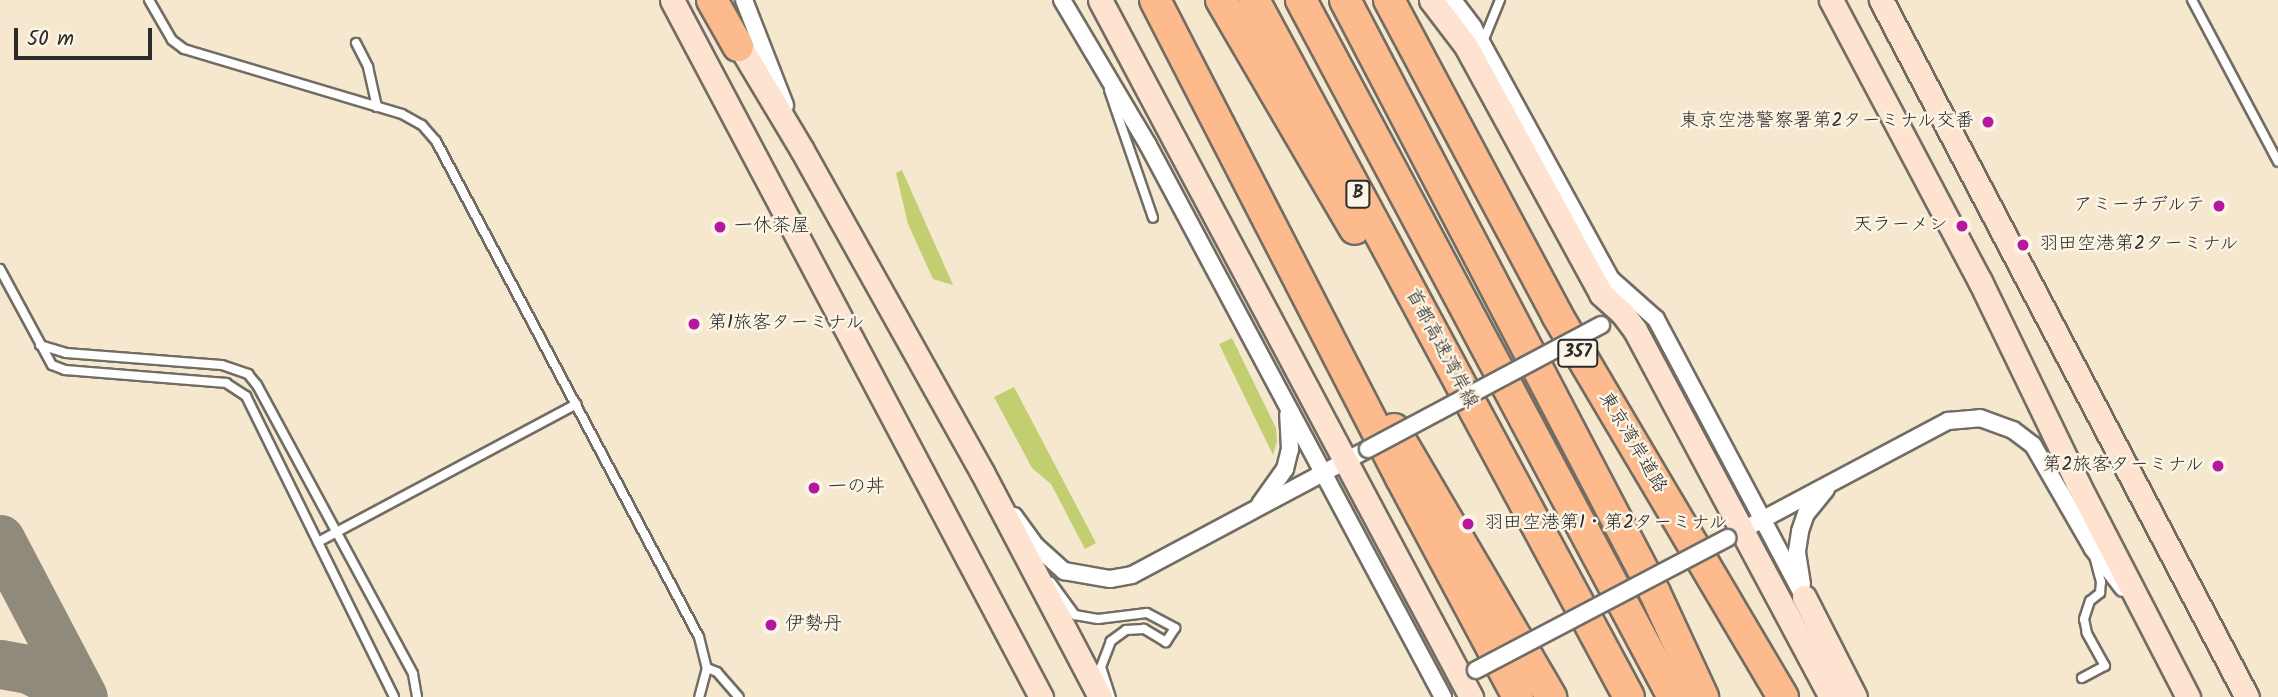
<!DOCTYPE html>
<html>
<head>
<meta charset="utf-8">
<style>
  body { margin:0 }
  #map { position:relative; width:2278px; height:697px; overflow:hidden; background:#f5e8cf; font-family:Kalam,"Klee One",sans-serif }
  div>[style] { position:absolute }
  .green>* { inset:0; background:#c1cf71 }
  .taxiway>* { height:49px; margin:-24.5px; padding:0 24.5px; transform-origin:24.5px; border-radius:24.5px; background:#908a7d }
  .roads { filter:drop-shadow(2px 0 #726d64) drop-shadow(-2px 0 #726d64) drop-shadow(0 2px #726d64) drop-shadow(0 -2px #726d64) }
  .lane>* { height:8px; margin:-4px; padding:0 4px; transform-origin:4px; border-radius:4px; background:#fff }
  .street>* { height:16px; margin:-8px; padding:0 8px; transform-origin:8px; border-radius:8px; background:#fff }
  .secondary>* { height:23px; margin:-11.5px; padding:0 11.5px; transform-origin:11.5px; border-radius:11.5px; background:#fee3d1 }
  .highway>* { height:30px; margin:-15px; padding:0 15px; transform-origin:15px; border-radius:15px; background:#fcba8d }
  .bridges { filter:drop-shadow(2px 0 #726d64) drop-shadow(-2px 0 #726d64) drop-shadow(0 2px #726d64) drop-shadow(0 -2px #726d64) }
  .street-bridge>* { height:16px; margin:-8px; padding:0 8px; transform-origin:8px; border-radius:8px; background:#fff }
  .secondary-bridge>* { height:23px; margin:-11.5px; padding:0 11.5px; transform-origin:11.5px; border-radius:11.5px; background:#fee3d1 }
  .dots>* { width:19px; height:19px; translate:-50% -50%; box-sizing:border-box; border:4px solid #fcf5e5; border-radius:50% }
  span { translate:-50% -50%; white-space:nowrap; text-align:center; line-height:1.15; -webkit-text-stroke:5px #fcf5e5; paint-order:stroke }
  .shield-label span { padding:2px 5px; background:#fcf5e5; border:2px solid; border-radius:5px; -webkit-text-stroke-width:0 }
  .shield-label { font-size:18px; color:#2b2b2b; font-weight:700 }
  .poi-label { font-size:19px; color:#2b2b2b }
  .right { translate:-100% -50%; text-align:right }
  .left { translate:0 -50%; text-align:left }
  .street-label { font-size:19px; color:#2b2b2b }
  .scale { position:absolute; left:14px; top:28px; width:138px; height:32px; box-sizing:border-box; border:4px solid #2b2b2b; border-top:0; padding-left:9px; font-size:21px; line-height:24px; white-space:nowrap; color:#2b2b2b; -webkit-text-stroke:5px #fcf5e5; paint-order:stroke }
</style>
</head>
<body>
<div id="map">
  <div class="green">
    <i style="clip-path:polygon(902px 170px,953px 285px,933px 279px,908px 224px,896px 173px)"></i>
    <i style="clip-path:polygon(1232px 338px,1276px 428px,1277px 441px,1273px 455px,1219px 344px)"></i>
    <i style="clip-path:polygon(1014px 387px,1096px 543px,1085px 549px,1051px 484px,1032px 468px,994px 397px)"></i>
  </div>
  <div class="taxiway">
    <i style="left:0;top:539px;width:178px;rotate:62.3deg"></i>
    <i style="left:0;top:664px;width:29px;rotate:10deg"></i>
    <i style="left:29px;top:669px;width:34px;rotate:28deg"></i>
    <i style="left:59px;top:685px;width:18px;rotate:41deg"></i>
  </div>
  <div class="roads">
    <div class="lane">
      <i style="left:149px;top:0;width:46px;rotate:60.1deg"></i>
      <i style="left:172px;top:40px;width:15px;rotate:37deg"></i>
      <i style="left:184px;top:49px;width:227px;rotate:16.6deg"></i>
      <i style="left:402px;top:114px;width:23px;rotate:29deg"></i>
      <i style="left:422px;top:125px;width:21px;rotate:49deg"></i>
      <i style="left:436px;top:141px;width:561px;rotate:62.07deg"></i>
      <i style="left:699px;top:637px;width:32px;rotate:76deg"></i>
      <i style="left:707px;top:668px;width:30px;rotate:105deg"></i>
      <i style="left:2192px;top:0;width:183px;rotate:62deg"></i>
      <i style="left:356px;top:43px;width:27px;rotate:63deg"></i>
      <i style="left:368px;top:67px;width:41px;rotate:77.3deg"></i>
      <i style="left:1482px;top:44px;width:48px;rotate:-67.8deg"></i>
      <i style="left:1109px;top:90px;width:135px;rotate:71deg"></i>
      <i style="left:0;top:269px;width:109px;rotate:61.6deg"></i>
      <i style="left:52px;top:365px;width:14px;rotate:21deg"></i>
      <i style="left:65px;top:370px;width:162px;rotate:4.6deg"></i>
      <i style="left:226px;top:383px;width:24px;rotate:33deg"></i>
      <i style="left:246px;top:396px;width:335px;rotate:63.8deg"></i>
      <i style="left:40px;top:345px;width:27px;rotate:17deg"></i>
      <i style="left:66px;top:353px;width:156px;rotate:4.4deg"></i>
      <i style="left:222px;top:365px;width:28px;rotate:19deg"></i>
      <i style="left:248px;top:374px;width:14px;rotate:51deg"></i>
      <i style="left:257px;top:385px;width:328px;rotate:61.6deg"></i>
      <i style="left:413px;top:674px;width:23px;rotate:80deg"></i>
      <i style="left:318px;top:542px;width:293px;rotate:-28.1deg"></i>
      <i style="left:1051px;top:582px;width:41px;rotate:54deg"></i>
      <i style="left:1075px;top:615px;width:23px;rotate:10deg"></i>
      <i style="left:1098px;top:619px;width:49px;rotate:-7deg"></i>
      <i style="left:1147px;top:613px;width:32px;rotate:28deg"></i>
      <i style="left:1175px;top:628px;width:17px;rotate:123deg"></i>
      <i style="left:1166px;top:642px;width:26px;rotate:-149deg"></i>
      <i style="left:1144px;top:629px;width:18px;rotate:177deg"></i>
      <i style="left:1126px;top:630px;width:19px;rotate:144deg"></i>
      <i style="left:1111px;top:641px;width:28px;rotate:111deg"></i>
      <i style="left:1101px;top:667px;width:32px;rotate:72deg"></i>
      <i style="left:707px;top:668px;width:11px;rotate:22deg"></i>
      <i style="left:717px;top:672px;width:33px;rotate:49deg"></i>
      <i style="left:2082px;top:678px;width:26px;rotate:-28deg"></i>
      <i style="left:2105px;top:666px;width:38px;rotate:-119deg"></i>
      <i style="left:2087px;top:633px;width:14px;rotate:-102deg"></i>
      <i style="left:2084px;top:619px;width:19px;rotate:-72deg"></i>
      <i style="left:2090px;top:601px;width:13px;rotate:-39deg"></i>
      <i style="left:2100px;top:593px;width:11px;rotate:-85deg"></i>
      <i style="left:2101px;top:582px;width:24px;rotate:-105deg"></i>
    </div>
    <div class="street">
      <i style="left:744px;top:0;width:113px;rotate:68.7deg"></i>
      <i style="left:1062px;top:0;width:169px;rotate:59.3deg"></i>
      <i style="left:1148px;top:145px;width:626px;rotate:61.88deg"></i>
      <i style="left:1453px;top:0;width:34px;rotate:53deg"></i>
      <i style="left:1473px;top:27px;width:287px;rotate:61.3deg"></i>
      <i style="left:1611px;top:279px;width:60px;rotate:41.6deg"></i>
      <i style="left:1656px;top:319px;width:315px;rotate:62deg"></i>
      <i style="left:1260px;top:504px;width:43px;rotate:-54.5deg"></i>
      <i style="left:1285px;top:469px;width:21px;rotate:-76deg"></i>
      <i style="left:1290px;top:449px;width:35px;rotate:-93deg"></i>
      <i style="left:1014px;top:516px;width:37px;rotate:54deg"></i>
      <i style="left:1036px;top:546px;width:38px;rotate:42deg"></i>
      <i style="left:1064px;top:571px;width:47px;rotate:9.9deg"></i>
      <i style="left:1110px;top:579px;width:22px;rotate:-10deg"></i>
      <i style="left:1132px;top:575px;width:268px;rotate:-28.1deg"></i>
      <i style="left:1754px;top:524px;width:220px;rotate:-28deg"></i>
      <i style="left:1948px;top:421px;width:32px;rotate:-5deg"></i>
      <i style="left:1980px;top:418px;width:35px;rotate:20deg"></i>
      <i style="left:2013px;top:430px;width:25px;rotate:37deg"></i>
      <i style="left:2033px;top:445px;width:120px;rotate:60deg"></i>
      <i style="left:2093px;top:549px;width:49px;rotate:52.4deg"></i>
      <i style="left:1802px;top:584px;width:33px;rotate:-99deg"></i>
      <i style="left:1797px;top:551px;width:20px;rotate:-81deg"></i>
      <i style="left:1800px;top:531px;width:18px;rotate:-71deg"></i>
      <i style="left:1806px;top:514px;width:32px;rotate:-51deg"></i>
    </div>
    <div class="secondary">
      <i style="left:672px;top:0;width:789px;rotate:62.1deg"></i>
      <i style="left:1100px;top:0;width:790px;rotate:61.97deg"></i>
      <i style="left:1431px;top:0;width:58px;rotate:52.7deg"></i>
      <i style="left:1466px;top:46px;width:282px;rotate:61.4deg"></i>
      <i style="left:1601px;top:294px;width:30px;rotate:42deg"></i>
      <i style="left:1623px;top:314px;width:20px;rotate:53deg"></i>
      <i style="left:1635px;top:330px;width:416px;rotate:61.9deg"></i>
      <i style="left:1831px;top:0;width:318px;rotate:62.1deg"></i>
      <i style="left:1980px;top:281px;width:225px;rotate:64.2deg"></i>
      <i style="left:2078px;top:484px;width:240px;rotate:62.7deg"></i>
      <i style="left:732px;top:33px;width:136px;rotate:59.1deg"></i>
      <i style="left:802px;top:150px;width:369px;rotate:60.8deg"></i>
      <i style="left:982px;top:472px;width:254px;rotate:62.3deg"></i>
      <i style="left:1804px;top:597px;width:112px;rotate:63deg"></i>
    </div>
    <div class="highway">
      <i style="left:712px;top:0;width:53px;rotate:60.5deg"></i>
      <i style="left:1155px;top:0;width:538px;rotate:62.77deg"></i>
      <i style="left:1401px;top:478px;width:248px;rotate:61.9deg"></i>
      <i style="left:1221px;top:0;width:265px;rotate:59.7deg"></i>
      <i style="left:1254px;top:0;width:791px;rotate:61.72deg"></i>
      <i style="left:1301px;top:0;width:790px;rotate:61.91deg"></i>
      <i style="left:1345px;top:0;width:669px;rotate:62.4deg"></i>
      <i style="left:1655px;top:593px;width:115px;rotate:65.2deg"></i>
      <i style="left:1389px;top:0;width:357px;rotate:61.9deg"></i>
      <i style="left:1557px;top:315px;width:444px;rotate:59.4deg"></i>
      <i style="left:1394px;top:429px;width:311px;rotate:59.6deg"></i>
    </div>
  </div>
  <div class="bridges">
    <div class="street-bridge">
      <i style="left:1368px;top:449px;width:264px;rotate:-28deg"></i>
      <i style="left:1476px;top:670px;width:284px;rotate:-27.7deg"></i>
    </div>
    <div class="secondary-bridge">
      <i style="left:1881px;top:0;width:787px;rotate:62.3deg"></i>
    </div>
  </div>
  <div class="dots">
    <i style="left:1988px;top:122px;background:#b5179e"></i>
    <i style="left:2219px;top:206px;background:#b5179e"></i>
    <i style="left:1962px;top:226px;background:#b5179e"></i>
    <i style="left:720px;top:227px;background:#b5179e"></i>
    <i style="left:2023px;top:245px;background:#b5179e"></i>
    <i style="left:694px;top:324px;background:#b5179e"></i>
    <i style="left:2218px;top:466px;background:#b5179e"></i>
    <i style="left:814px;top:488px;background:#b5179e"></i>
    <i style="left:1468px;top:524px;background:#b5179e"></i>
    <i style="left:771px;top:625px;background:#b5179e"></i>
  </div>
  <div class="shield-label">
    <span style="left:1358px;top:194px">B</span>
    <span style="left:1578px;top:353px">357</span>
  </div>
  <div class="poi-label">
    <span class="right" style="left:1974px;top:122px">東京空港警察署第2ターミナル交番</span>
    <span class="right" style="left:2205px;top:206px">アミーチデルテ</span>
    <span class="right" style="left:1948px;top:226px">天ラーメン</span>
    <span class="left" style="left:734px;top:227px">一休茶屋</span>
    <span class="left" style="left:2039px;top:245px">羽田空港第2ターミナル</span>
    <span class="left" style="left:708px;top:324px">第1旅客ターミナル</span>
    <span class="right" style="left:2204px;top:466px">第2旅客ターミナル</span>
    <span class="left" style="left:828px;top:488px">一の丼</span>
    <span class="left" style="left:1484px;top:524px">羽田空港第1・第2ターミナル</span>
    <span class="left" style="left:785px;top:625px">伊勢丹</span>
  </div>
  <div class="street-label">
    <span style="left:1441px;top:349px;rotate:62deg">首都高速湾岸線</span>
    <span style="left:1632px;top:443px;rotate:59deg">東京湾岸道路</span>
  </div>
  <div class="scale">50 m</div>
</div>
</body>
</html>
